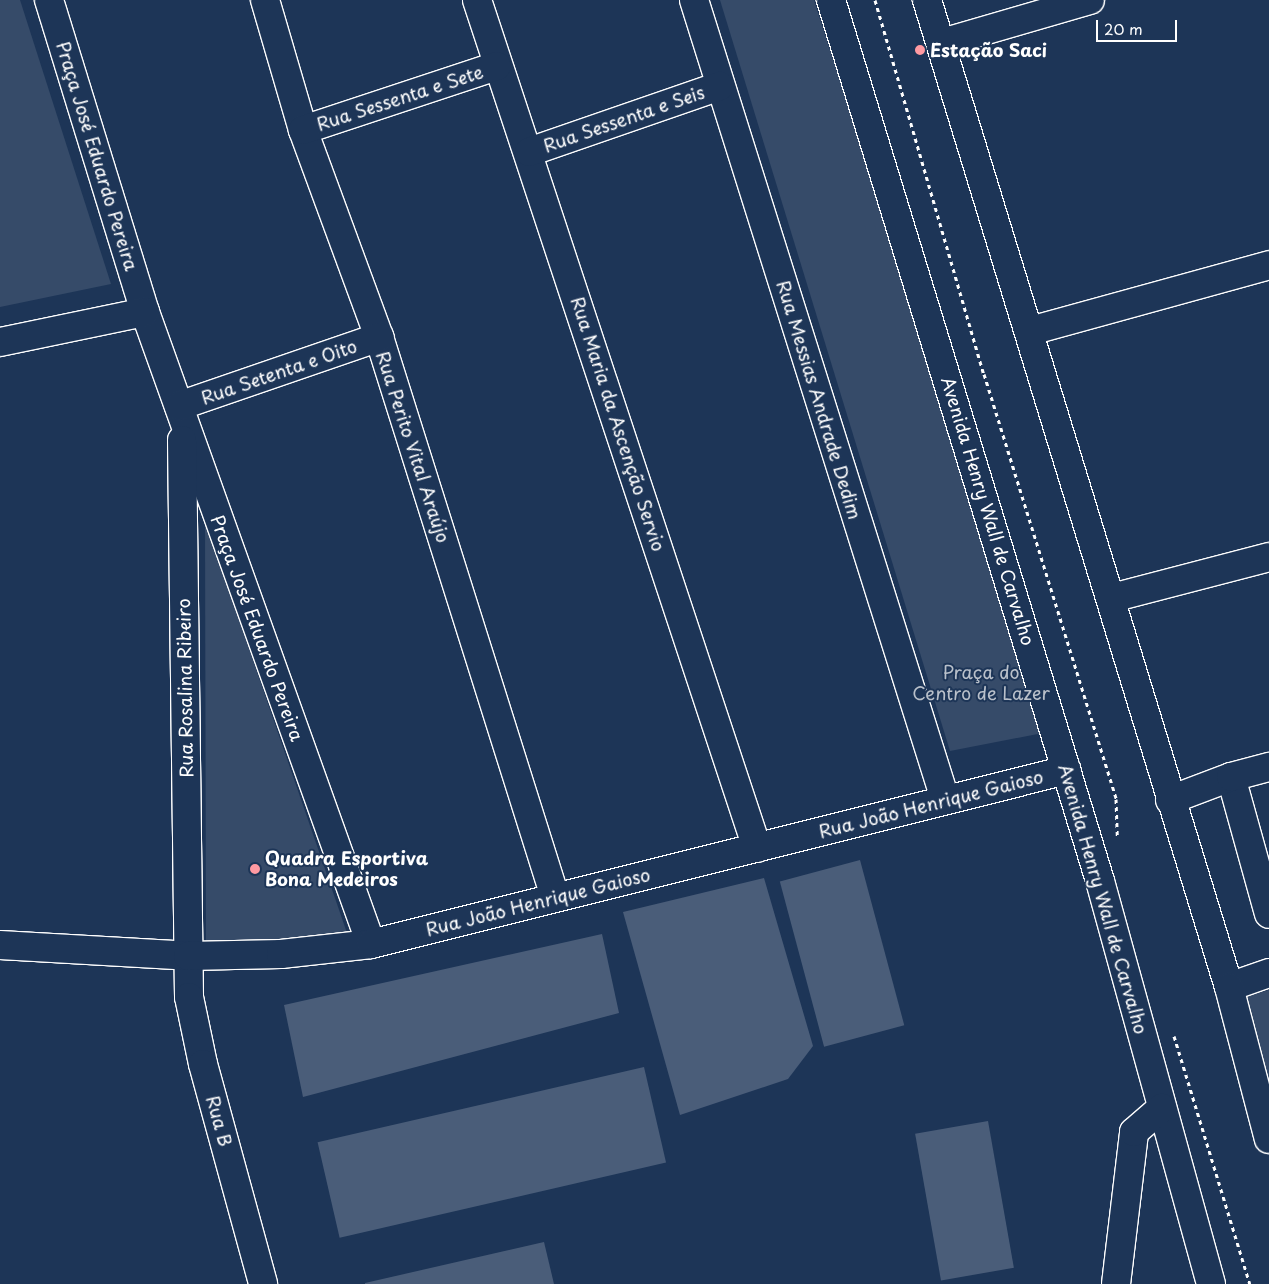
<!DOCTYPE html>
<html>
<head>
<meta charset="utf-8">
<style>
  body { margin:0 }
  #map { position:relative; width:1269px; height:1284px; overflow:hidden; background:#1d3557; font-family:"Playpen Sans",sans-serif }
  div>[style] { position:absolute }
  .green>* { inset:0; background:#364b69 }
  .building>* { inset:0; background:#4a5d79; transform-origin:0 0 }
  .path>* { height:3px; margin-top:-1.5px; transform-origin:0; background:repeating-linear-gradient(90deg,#fff 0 4px,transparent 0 8px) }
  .roads { filter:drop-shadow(1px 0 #fff) drop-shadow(-1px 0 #fff) drop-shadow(0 1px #fff) drop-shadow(0 -1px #fff) }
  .minor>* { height:28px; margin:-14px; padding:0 14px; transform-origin:14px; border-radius:14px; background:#1d3557 }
  .major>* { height:28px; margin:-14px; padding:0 14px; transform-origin:14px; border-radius:14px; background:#1d3557 }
  .dots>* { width:14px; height:14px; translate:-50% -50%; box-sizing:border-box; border:2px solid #1d3557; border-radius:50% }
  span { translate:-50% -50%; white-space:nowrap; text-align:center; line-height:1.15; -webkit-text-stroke:4px #1d3557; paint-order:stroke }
  .poi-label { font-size:18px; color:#fff; font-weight:700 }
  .left { translate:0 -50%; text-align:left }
  .street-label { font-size:18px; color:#fff }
  .park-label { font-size:18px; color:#b9c0ca }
  .scale { position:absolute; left:1096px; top:20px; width:81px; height:22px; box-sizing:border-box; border:2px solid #fff; border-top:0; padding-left:6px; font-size:15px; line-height:18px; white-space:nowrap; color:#fff; -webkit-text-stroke:4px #1d3557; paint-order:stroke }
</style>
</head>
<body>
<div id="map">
  <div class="green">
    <i style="clip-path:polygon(0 0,20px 0,111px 284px,0 307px)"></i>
    <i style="clip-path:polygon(720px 0,814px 0,1048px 732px,950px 751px)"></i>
    <i style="clip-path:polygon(205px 521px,347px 933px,206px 947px)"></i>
    <i style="clip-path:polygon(1269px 990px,1269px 1081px,1245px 997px)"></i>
  </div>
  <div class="building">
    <i style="left:860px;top:860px;width:171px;height:83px;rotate:75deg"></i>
    <i style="clip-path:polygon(764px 878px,813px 1046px,788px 1079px,680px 1115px,623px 912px)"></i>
    <i style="clip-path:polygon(602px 934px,619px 1013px,303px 1097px,284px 1005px)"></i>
    <i style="left:644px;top:1067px;width:98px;height:335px;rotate:77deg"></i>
    <i style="left:988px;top:1121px;width:149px;height:74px;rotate:80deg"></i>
    <i style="clip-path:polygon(544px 1242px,554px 1284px,365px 1284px,365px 1283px)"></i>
  </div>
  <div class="path">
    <i style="left:875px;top:0;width:390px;rotate:73.8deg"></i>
    <i style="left:984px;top:374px;width:445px;rotate:72.7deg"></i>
    <i style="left:1116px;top:799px;width:37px;rotate:88deg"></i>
    <i style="left:1174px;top:1036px;width:259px;rotate:73deg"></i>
  </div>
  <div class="roads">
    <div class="minor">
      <i style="left:49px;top:0;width:326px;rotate:72.9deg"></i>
      <i style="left:145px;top:312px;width:671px;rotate:70.32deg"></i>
      <i style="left:265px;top:0;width:135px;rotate:73.7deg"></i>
      <i style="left:303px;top:130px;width:221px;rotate:69.8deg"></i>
      <i style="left:379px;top:337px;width:587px;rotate:72.55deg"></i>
      <i style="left:477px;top:0;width:893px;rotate:71.73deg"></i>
      <i style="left:694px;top:0;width:837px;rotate:72.56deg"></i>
      <i style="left:942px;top:43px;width:154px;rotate:-16.2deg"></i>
      <i style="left:303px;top:130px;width:204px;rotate:-18.3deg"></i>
      <i style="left:529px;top:152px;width:202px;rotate:-19.1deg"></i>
      <i style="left:1030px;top:331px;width:248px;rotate:-15.4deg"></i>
      <i style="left:0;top:342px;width:148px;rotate:-11.7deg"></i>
      <i style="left:179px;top:406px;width:212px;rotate:-19deg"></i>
      <i style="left:182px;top:440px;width:557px;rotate:89.28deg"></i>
      <i style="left:189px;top:997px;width:68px;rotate:78.2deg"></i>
      <i style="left:203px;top:1064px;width:228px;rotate:74.7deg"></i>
      <i style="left:1112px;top:598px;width:162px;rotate:-14.6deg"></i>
      <i style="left:1231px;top:777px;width:142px;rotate:74.5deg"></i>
      <i style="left:1170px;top:800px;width:65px;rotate:-20.7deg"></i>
      <i style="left:1231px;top:777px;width:39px;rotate:-15deg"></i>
      <i style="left:0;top:945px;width:188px;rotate:3.3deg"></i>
      <i style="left:188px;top:956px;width:93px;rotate:-1.2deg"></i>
      <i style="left:281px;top:954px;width:91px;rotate:-6.3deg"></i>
      <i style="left:371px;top:944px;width:717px;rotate:-14.04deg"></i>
      <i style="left:1229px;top:987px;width:42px;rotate:-19.3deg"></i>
    </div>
    <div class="major">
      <i style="left:831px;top:0;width:921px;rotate:73.02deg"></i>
      <i style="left:1100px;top:881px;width:418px;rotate:74.6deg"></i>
      <i style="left:927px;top:0;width:1032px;rotate:72.99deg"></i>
      <i style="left:1229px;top:987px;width:157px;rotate:75.3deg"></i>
      <i style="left:1116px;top:1284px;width:153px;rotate:-83.2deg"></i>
      <i style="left:1134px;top:1132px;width:37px;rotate:-41deg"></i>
    </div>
  </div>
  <div class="dots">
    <i style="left:920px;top:50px;background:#ff9aa2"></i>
    <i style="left:255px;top:869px;background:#ff9aa2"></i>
  </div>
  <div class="poi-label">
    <span class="left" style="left:930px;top:50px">Estação Saci</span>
    <span class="left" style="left:265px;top:869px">Quadra Esportiva<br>Bona Medeiros</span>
  </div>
  <div class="street-label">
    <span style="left:400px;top:98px;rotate:-18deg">Rua Sessenta e Sete</span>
    <span style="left:624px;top:119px;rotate:-19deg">Rua Sessenta e Seis</span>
    <span style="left:97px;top:156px;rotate:73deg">Praça José Eduardo Pereira</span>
    <span style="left:279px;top:372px;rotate:-19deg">Rua Setenta e Oito</span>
    <span style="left:819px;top:400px;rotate:73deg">Rua Messias Andrade Dedim</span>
    <span style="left:618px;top:424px;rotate:72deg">Rua Maria da Ascenção Servio</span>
    <span style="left:413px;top:447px;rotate:72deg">Rua Perito Vital Araújo</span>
    <span style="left:988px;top:511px;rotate:73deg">Avenida Henry Wall de Carvalho</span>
    <span style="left:257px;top:628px;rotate:70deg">Praça José Eduardo Pereira</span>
    <span style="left:185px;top:688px;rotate:-91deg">Rua Rosalina Ribeiro</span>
    <span style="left:931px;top:804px;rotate:-14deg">Rua João Henrique Gaioso</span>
    <span style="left:1103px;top:899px;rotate:74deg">Avenida Henry Wall de Carvalho</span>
    <span style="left:538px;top:902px;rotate:-14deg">Rua João Henrique Gaioso</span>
    <span style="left:219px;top:1121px;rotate:75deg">Rua B</span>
  </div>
  <div class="park-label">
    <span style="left:981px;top:683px">Praça do<br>Centro de Lazer</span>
  </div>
  <div class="scale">20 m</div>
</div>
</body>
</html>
